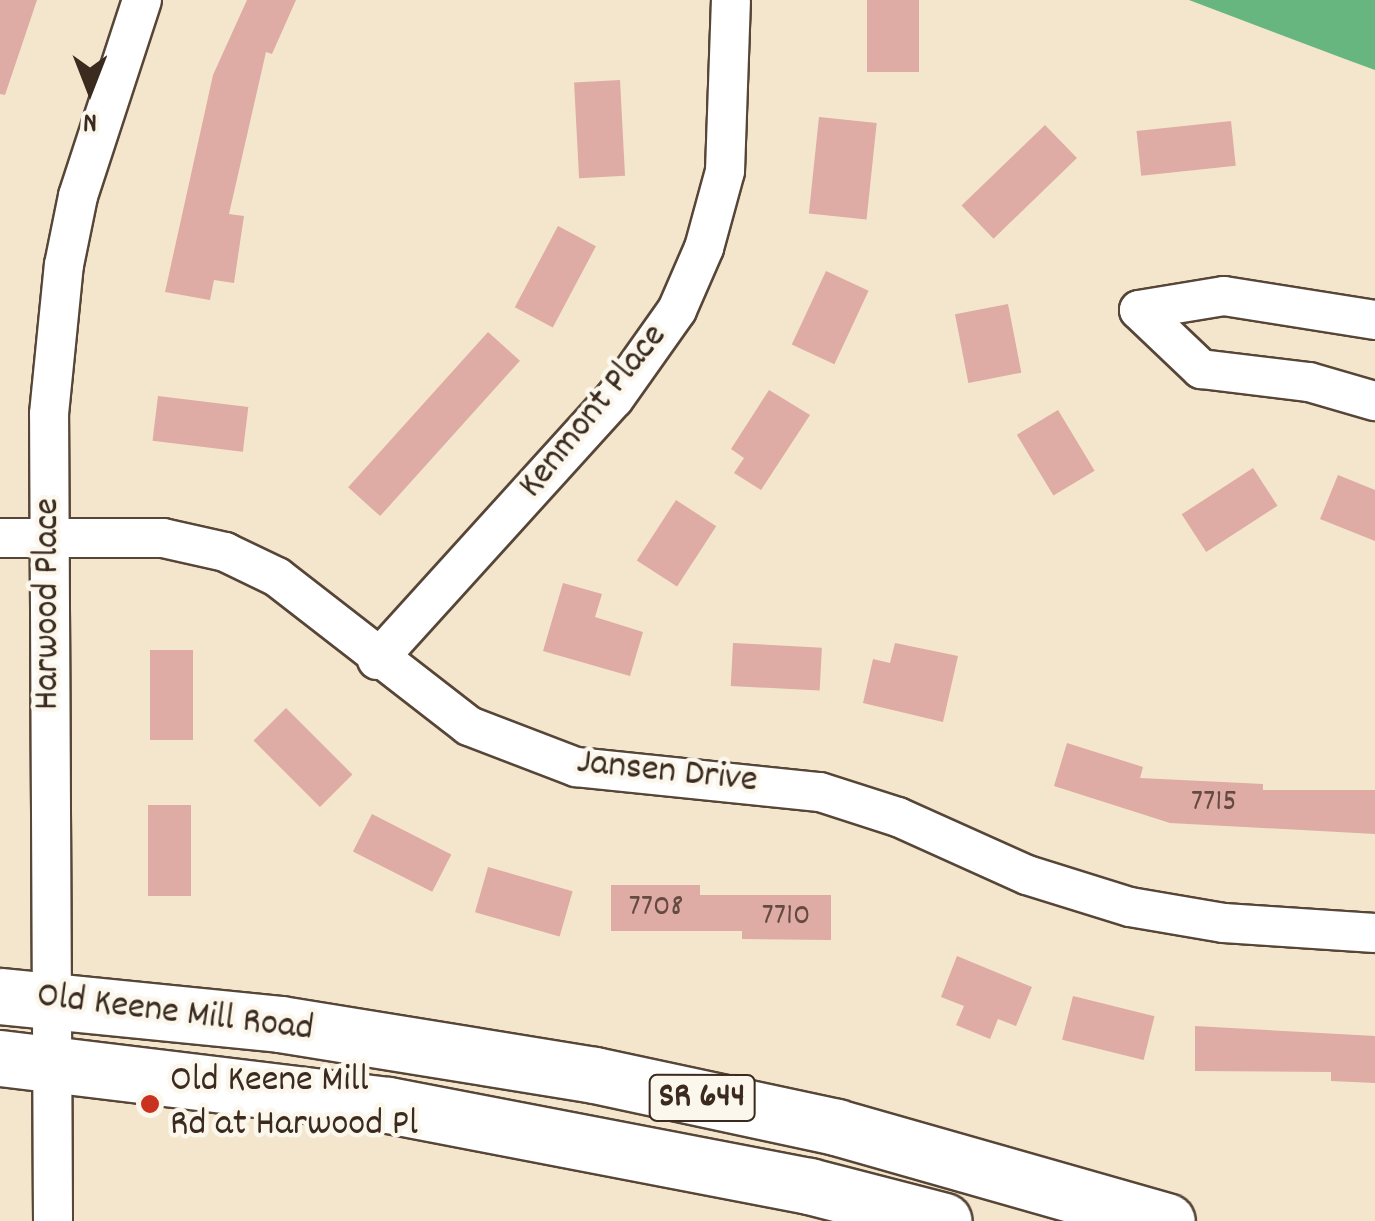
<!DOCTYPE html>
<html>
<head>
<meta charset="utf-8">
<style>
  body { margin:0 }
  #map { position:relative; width:1375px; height:1221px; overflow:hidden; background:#f3e6cc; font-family:Dekko,sans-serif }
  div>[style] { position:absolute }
  .forest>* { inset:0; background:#67b680 }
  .building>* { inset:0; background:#dfaba5; transform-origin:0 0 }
  .roads { filter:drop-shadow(2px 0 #574638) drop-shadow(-2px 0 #574638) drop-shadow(0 2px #574638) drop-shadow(0 -2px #574638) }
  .street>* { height:38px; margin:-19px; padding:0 19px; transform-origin:19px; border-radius:19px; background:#fff }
  .primary>* { height:55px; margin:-27.5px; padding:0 27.5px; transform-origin:27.5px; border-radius:27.5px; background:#fff }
  .dots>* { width:28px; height:28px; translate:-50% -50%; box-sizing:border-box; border:5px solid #fbf7ec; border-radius:50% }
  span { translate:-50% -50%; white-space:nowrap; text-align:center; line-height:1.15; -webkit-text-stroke:9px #fbf7ec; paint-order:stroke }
  .number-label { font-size:32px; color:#644a40 }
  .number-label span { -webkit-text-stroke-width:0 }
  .shield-label span { padding:2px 8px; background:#fbf7ec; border:2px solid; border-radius:8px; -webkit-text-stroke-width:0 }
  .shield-label { font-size:35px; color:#3b2a1e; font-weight:700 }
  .street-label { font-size:38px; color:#3b2a1e }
  .poi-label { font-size:38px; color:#3b2a1e }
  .left { translate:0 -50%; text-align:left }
  .north { position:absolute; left:40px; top:40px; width:100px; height:100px; -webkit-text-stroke:8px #fbf7ec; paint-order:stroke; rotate:180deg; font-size:28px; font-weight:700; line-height:40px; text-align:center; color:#3b2a1e }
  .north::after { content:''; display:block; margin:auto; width:35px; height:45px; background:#3b2a1e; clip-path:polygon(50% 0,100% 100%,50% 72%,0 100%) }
</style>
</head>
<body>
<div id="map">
  <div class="forest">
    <i style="clip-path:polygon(1189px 0,1375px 0,1375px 70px,1345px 59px)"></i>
  </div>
  <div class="building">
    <i style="clip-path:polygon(0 0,37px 0,5px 95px,0 94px)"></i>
    <i style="clip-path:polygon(247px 0,296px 0,272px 54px,266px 52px,229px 214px,244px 216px,234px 283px,214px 280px,210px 300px,165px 292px,213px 75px)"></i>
    <i style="left:867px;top:0;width:52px;height:72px"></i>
    <i style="left:620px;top:80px;width:96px;height:46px;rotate:87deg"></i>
    <i style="left:819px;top:117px;width:58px;height:97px;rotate:6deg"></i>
    <i style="left:1231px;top:121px;width:45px;height:95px;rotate:84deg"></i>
    <i style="left:1045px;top:125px;width:46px;height:116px;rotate:46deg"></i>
    <i style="left:558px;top:226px;width:43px;height:92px;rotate:28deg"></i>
    <i style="left:826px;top:271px;width:47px;height:81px;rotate:25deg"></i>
    <i style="left:1008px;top:304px;width:70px;height:54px;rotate:79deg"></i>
    <i style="left:488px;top:332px;width:43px;height:209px;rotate:42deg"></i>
    <i style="clip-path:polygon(769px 390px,810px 415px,761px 490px,734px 473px,744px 458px,731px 449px)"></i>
    <i style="left:158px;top:396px;width:91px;height:45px;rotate:7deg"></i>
    <i style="left:1058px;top:410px;width:71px;height:48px;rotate:59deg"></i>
    <i style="left:1253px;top:468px;width:45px;height:85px;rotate:57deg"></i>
    <i style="clip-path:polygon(1338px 475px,1375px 490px,1375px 541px,1320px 519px)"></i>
    <i style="left:676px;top:500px;width:48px;height:72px;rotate:33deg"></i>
    <i style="clip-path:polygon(563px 583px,602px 594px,595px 617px,643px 632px,630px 676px,543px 651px)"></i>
    <i style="left:733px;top:643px;width:89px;height:43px;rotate:3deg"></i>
    <i style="clip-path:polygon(895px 643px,958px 656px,943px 722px,863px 703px,873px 659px,890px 663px)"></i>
    <i style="left:150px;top:650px;width:43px;height:90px"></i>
    <i style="left:286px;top:708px;width:94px;height:46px;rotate:45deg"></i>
    <i style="clip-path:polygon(1067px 743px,1143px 767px,1140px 778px,1263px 784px,1263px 790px,1375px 790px,1375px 834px,1170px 823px,1054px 786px)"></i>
    <i style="left:148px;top:805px;width:43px;height:91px"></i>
    <i style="left:372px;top:814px;width:89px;height:42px;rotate:27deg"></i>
    <i style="left:488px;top:867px;width:88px;height:47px;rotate:16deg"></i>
    <i style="clip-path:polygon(611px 885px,700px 885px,700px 895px,831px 895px,831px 940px,742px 939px,742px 931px,611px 931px)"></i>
    <i style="clip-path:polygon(957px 956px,1032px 987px,1016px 1026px,998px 1019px,990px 1039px,956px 1025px,964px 1006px,941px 997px)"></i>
    <i style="left:1073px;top:996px;width:84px;height:45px;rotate:14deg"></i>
    <i style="clip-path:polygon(1195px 1026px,1375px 1036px,1375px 1083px,1331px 1081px,1331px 1072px,1195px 1071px)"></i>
  </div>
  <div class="roads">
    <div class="street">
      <i style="left:1139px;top:310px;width:86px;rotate:43.6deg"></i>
      <i style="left:1201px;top:369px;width:109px;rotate:6.9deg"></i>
      <i style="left:1309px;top:382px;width:69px;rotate:16.1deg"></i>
      <i style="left:1139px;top:310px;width:86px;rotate:-9.4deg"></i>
      <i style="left:1224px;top:296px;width:153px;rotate:9deg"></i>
      <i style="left:0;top:538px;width:163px"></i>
      <i style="left:163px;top:538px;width:64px;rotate:12.7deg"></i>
      <i style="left:225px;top:552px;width:58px;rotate:25.7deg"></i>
      <i style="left:277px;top:577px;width:243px;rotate:37.8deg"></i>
      <i style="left:469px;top:726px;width:115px;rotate:21deg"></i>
      <i style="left:576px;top:767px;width:245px;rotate:5.9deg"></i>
      <i style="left:820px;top:792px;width:82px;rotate:17.8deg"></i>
      <i style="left:898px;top:817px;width:141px;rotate:24.2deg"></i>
      <i style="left:1027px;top:875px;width:108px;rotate:17.3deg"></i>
      <i style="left:1130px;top:907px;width:95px;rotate:9.7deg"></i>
      <i style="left:1224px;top:923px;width:151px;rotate:3.8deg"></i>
      <i style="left:377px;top:660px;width:353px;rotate:-47.8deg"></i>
      <i style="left:614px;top:399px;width:109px;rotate:-54.7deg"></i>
      <i style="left:677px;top:310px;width:68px;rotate:-66.5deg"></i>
      <i style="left:704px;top:248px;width:80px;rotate:-74.7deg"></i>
      <i style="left:725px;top:171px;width:170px;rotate:-88deg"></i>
      <i style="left:53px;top:1221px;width:807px;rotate:-90.28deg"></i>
      <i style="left:49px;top:414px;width:150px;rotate:-84.3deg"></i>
      <i style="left:64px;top:265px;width:70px;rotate:-78.5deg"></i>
      <i style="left:78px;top:196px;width:206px;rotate:-71.9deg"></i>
    </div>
    <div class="primary">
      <i style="left:0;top:996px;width:281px;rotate:5.7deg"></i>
      <i style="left:280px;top:1024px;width:318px;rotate:9.2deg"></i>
      <i style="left:594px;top:1075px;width:248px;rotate:12.1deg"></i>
      <i style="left:836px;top:1127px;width:344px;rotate:15.9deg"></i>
      <i style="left:0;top:1058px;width:391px;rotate:6.9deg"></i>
      <i style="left:388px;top:1105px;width:429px;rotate:10.9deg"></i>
      <i style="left:809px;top:1186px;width:139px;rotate:14.5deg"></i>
    </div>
  </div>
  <div class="dots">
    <i style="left:150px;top:1104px;background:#c8321e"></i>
  </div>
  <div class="number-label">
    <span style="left:1214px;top:803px">7715</span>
    <span style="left:656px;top:908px">7708</span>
    <span style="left:786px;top:917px">7710</span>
  </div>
  <div class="shield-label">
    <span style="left:702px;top:1098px">SR 644</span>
  </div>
  <div class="street-label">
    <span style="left:594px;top:412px;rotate:-51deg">Kenmont Place</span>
    <span style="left:49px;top:604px;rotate:-90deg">Harwood Place</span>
    <span style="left:667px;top:773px;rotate:6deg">Jansen Drive</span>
    <span style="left:175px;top:1014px;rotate:7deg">Old Keene Mill Road</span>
  </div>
  <div class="poi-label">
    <span class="left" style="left:170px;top:1104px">Old Keene Mill<br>Rd at Harwood Pl</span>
  </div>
  <div class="north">N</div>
</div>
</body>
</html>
